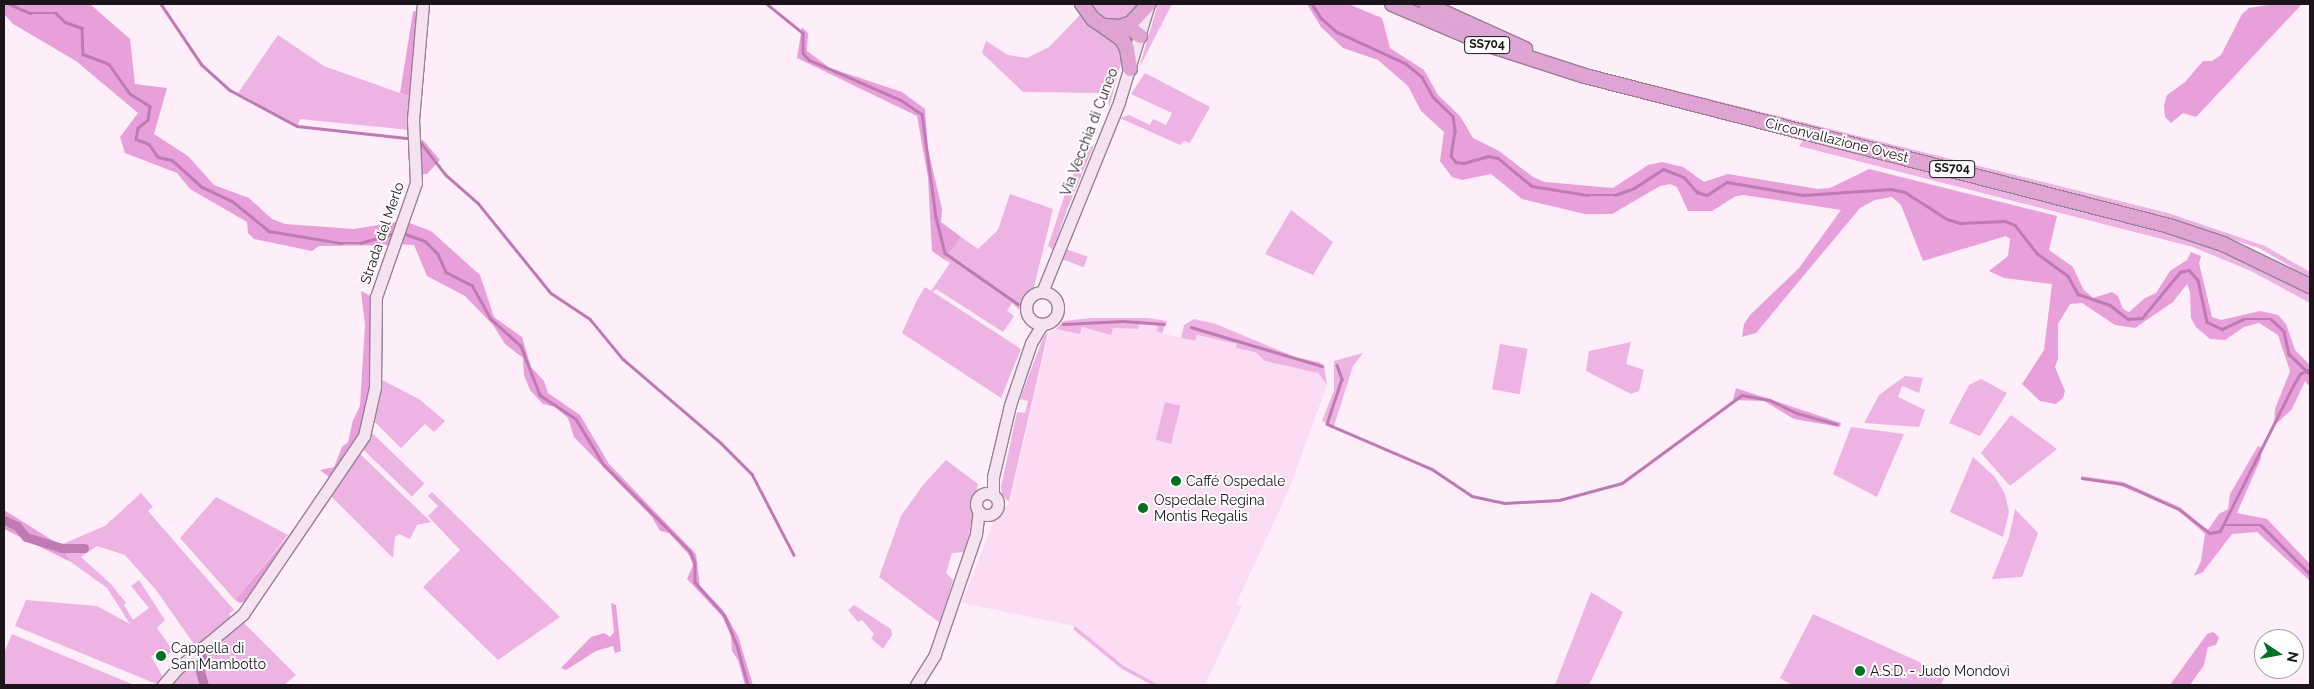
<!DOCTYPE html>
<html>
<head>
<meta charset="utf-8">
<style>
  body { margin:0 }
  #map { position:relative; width:2314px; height:689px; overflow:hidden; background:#fdeefa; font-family:Raleway,sans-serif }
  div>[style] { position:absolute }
  .built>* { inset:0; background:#fbdcf4 }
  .green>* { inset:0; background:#edb3e2; transform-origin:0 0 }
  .forest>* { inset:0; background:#e8a0db }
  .stream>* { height:2.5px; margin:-1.25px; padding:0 1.25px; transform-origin:1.25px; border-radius:1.25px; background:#bf7ab3 }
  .canal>* { height:9px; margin:-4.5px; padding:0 4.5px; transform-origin:4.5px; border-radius:4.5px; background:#bf7ab3 }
  .roads { filter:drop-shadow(1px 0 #978193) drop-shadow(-1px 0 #978193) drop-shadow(0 1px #978193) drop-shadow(0 -1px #978193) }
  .secondary>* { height:11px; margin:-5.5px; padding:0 5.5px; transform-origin:5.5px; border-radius:5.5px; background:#f5e3f2 }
  .secondary>.ring { margin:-5.5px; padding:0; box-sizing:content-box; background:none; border:11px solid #f5e3f2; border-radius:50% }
  .highway>* { height:14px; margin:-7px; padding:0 7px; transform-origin:7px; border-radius:7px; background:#dfa3d4 }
  .dots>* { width:14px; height:14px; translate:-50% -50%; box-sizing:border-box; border:2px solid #fff; border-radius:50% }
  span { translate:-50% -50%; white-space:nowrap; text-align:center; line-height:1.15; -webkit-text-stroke:4px #fff; paint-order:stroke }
  .shield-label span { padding:1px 4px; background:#fff; border:1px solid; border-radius:4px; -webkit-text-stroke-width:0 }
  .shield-label { font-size:12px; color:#1c141b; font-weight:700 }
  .street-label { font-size:14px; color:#1c141b }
  .poi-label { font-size:14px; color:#1c141b }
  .left { translate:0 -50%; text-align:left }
  .frame { position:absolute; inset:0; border:5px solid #1c141b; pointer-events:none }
  .north { position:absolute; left:2254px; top:629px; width:50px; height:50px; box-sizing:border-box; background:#fff; border:1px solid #a4a1a4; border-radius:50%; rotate:102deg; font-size:14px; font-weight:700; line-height:20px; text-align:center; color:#1c141b }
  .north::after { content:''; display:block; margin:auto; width:18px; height:22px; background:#007123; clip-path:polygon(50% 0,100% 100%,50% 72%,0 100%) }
</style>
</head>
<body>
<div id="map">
  <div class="built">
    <i style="clip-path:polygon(1140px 322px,1158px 326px,1157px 332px,1194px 341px,1196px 335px,1237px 344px,1237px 348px,1255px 352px,1265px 361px,1318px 373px,1327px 385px,1288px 492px,1236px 604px,1242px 606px,1205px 685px,1159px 685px,1124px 666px,1075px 626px,962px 603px,994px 520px,1010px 502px,1049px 332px,1056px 329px,1080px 334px,1082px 327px,1110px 335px,1112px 328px,1138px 329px)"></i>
  </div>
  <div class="green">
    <i style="clip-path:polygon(1089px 4px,1142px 4px,1127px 19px,1108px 21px,1097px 15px)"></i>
    <i style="clip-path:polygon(1158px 4px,1172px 4px,1139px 68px)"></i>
    <i style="clip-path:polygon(1081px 14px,1116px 41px,1123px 56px,1109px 108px,1109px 98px,1102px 93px,1023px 92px,982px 53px,986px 41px,1008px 55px,1027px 58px,1049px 47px)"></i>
    <i style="clip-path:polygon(278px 35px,324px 66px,411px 97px,410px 130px,300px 119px,298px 125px,238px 93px)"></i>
    <i style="clip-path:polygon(1145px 73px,1210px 107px,1190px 143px,1184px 141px,1180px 145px,1120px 118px,1129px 115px,1150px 125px,1153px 119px,1166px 125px,1172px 113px,1131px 94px)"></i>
    <i style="clip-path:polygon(1629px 79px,2168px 213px,2265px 246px,2310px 272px,2310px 278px,2259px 248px,2151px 214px)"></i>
    <i style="clip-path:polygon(1803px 140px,2163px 231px,2229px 254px,2276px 276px,2310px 294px,2310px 303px,2251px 271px,2193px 247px,1799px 146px)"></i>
    <i style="clip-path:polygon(1094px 145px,1066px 212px,1053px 250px,1048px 246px,1069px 182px,1088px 148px)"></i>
    <i style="clip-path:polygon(1010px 194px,1053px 209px,1033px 291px,1019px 310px,1012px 303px,1007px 311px,1014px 316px,1003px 332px,936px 289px,933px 292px,1021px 349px,1001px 398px,902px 333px,917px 300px,925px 287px,931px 291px,950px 263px,945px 260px,961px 237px,978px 249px,998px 230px)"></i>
    <i style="clip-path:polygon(1291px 210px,1333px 242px,1313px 275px,1265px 254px)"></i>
    <i style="left:1066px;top:249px;width:23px;height:11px;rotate:20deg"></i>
    <i style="clip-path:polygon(1091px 318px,1148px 318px,1167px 321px,1162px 333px,1157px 332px,1158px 326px,1140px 322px,1138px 329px,1113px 328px,1111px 335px,1082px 327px,1080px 334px,1056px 329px,1063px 321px)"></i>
    <i style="clip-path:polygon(1194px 319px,1216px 324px,1295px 357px,1319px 362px,1324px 366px,1327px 385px,1318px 373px,1265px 361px,1255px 352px,1236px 348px,1237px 344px,1197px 335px,1195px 341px,1181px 338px,1184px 325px)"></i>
    <i style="clip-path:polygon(1048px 332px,1009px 502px,1002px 495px,1001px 487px,1017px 412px,1025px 413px,1028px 401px,1020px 399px,1043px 338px)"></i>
    <i style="clip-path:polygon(1631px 342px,1626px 364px,1644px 370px,1639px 391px,1631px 394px,1586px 371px,1589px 351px)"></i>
    <i style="left:1500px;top:344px;width:28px;height:46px;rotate:10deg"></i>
    <i style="clip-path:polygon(1363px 353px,1353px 366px,1334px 426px,1322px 421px,1334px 390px,1334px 361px)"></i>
    <i style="clip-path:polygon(1905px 376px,1923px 378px,1919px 393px,1902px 386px,1898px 397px,1925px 410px,1919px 427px,1864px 423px,1879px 395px)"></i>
    <i style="clip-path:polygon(378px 378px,419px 399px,445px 421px,434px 432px,425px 424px,401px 448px,372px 419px)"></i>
    <i style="clip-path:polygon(1981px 379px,2007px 393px,1980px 436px,1949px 423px,1969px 385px)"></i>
    <i style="left:1165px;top:402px;width:16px;height:39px;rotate:14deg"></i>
    <i style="clip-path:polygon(2011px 415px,2057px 449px,2010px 486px,1981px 453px)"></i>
    <i style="clip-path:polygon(1851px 427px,1904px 434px,1877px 497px,1833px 474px)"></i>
    <i style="left:369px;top:430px;width:77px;height:18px;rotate:44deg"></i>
    <i style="clip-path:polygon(358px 452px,431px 522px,417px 525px,410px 539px,399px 534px,395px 537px,393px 558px,330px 495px,326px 506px,298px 541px)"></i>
    <i style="clip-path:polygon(1973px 457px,1995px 477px,2005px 494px,2009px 512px,2003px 537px,1950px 512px)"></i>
    <i style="clip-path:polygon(946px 460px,978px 484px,966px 552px,952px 553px,946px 573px,953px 580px,940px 623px,879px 577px,901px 516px,923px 485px)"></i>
    <i style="clip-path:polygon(2081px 476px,2123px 482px,2180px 507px,2208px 531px,2205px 534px,2178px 510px,2141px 494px,2113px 483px,2081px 480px)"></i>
    <i style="clip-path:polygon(432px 492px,560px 617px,498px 660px,423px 587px,460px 550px,428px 516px,438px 506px,428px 496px)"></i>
    <i style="clip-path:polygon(141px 493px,153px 507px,148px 511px,234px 610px,229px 614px,233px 619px,196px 647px,156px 590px,125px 555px,97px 546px,81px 557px,110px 583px,126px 603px,124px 605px,133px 620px,149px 608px,131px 586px,139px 580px,165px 620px,157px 628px,172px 649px,167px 657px,165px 650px,151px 656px,164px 679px,159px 685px,15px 626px,26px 600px,97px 606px,130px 624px,107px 588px,71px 562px,60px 545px,105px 526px)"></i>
    <i style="clip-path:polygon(216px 497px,288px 535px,235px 600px,180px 538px)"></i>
    <i style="clip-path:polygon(2015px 509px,2038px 533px,2022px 577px,1992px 579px,2009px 537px)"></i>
    <i style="clip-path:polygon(1591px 592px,1623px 612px,1589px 685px,1555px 685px)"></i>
    <i style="clip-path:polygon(854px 605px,891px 629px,892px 635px,883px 649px,871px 638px,874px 634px,862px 620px,858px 622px,848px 610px)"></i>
    <i style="clip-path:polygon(1813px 614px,1946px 674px,1941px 685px,1792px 685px,1780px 678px)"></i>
    <i style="clip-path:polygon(244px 623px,296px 675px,284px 685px,168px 685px,180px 671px)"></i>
    <i style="clip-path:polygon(1075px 626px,1124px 666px,1159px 685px,1152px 685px,1122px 669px,1073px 629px)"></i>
    <i style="clip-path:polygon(12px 634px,134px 685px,4px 685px,4px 653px)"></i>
  </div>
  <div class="forest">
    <i style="clip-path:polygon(4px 4px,90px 4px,130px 39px,135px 84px,167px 88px,154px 134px,188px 156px,214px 185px,249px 198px,272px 219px,285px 224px,354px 229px,402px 221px,391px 245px,319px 246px,312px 251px,254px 239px,248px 233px,247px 222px,190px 189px,177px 173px,125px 153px,120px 137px,138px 113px,76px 61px,13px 24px,4px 14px)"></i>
    <i style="clip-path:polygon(1307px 4px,1348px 4px,1382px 18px,1390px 48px,1424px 70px,1438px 95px,1460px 116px,1473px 138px,1499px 151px,1533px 177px,1545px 182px,1613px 188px,1648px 165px,1662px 162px,1683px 167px,1704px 182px,1728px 174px,1818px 189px,1830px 188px,1869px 169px,2057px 216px,2049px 250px,2073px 267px,2083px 289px,2093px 298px,2112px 292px,2118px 296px,2123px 309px,2129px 312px,2145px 298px,2156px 293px,2170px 271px,2187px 260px,2191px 252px,2201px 256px,2199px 263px,2212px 317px,2221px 320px,2260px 311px,2278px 315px,2286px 324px,2295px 350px,2310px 365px,2310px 387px,2305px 381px,2292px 409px,2274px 426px,2275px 409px,2290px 371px,2278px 335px,2259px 323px,2244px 327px,2225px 340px,2210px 339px,2196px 327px,2191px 318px,2190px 292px,2187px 284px,2173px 302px,2135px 328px,2115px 325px,2082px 303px,2070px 304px,2058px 324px,2058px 359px,2055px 367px,2065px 391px,2063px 398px,2056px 404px,2040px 401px,2022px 384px,2044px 350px,2052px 284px,2004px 278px,1989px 271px,2008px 256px,2010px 239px,2006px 236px,1923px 261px,1901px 205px,1892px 197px,1875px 200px,1860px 208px,1756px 333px,1742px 337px,1744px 324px,1750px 315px,1799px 268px,1841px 210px,1744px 195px,1736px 196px,1712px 211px,1688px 211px,1677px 187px,1670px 184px,1660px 186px,1612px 214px,1585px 214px,1522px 199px,1491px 174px,1462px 180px,1452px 177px,1440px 161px,1444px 132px,1421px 111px,1408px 86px,1378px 60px,1343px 48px,1321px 27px)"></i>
    <i style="clip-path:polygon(2274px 4px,2302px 4px,2196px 117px,2183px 113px,2171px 123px,2165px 117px,2164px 105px,2167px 95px,2185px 82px,2203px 61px,2212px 61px,2221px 55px,2242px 14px,2249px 8px)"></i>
    <i style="clip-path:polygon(419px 9px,411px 97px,400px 93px,413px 12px)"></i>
    <i style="clip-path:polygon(802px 27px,808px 33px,807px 51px,830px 68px,902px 92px,925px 109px,928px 149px,942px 209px,941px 222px,961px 237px,945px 260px,932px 251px,928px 178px,917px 116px,797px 58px)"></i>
    <i style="clip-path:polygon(423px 140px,440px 160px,427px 174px,421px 174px,417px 141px)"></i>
    <i style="clip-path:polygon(407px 222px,431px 231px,480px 275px,494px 317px,522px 337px,531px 367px,544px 381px,548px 393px,580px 415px,609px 464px,696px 554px,700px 586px,723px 610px,738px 636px,753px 685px,745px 685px,738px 660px,732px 651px,731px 636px,722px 616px,687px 579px,693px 565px,689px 555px,669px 533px,660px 531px,652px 517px,574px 437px,568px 418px,555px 407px,543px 404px,530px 390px,524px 375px,523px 358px,505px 344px,493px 325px,465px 296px,427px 276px,414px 245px,398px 244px)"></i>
    <i style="clip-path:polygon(361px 291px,373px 297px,373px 381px,363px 431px,333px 480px,320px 470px,334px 467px,342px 447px,348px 442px,353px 420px,360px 406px,365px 325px)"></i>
    <i style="clip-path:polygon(1736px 388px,1841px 423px,1840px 427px,1794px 419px,1764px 401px,1733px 400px)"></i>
    <i style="clip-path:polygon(2258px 446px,2261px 448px,2261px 458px,2237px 513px,2267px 519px,2310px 564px,2310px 581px,2257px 532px,2232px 534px,2203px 572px,2194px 576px,2201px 561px,2205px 534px,2219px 514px,2228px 509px,2230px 494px)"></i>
    <i style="clip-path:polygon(325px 492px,247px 601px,240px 603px,235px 600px)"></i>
    <i style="clip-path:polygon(4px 510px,60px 545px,71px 562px,4px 529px)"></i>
    <i style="clip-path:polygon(611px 603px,616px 605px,621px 651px,615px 653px,613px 646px,596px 651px,566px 670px,561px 668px,591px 637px,604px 633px,610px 637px,614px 632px)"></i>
    <i style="clip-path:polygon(2213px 632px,2219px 637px,2216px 645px,2208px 647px,2204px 665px,2190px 685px,2170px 685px,2207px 634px)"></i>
  </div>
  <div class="stream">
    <i style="left:9px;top:4px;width:23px;rotate:23deg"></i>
    <i style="left:30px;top:13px;width:26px"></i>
    <i style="left:56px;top:13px;width:13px;rotate:45deg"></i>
    <i style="left:65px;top:22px;width:18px;rotate:19deg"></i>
    <i style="left:82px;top:28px;width:26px;rotate:88deg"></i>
    <i style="left:83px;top:54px;width:28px;rotate:21deg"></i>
    <i style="left:109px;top:64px;width:35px;rotate:55deg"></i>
    <i style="left:129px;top:93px;width:25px;rotate:32deg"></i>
    <i style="left:150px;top:106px;width:14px;rotate:98deg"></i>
    <i style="left:148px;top:120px;width:13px;rotate:141deg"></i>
    <i style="left:138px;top:128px;width:11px;rotate:100deg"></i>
    <i style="left:136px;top:139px;width:14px;rotate:21deg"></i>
    <i style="left:149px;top:144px;width:16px;rotate:55deg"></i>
    <i style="left:158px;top:157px;width:14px;rotate:12deg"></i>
    <i style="left:172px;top:160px;width:40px;rotate:42deg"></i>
    <i style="left:202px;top:187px;width:33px;rotate:25deg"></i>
    <i style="left:232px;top:201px;width:48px;rotate:39deg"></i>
    <i style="left:269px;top:231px;width:73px;rotate:9.5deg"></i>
    <i style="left:341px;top:243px;width:19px"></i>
    <i style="left:360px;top:243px;width:36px;rotate:-16deg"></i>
    <i style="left:161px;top:4px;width:73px;rotate:56.1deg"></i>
    <i style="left:202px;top:65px;width:38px;rotate:42deg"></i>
    <i style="left:230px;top:90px;width:76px;rotate:28.2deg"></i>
    <i style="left:297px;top:126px;width:112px;rotate:6.2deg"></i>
    <i style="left:767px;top:4px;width:46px;rotate:38.9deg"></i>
    <i style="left:803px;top:33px;width:20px;rotate:90deg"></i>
    <i style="left:803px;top:53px;width:9px;rotate:49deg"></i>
    <i style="left:809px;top:60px;width:100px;rotate:23.5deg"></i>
    <i style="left:901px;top:100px;width:25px;rotate:34deg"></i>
    <i style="left:922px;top:114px;width:104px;rotate:82.3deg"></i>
    <i style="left:936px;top:217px;width:37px;rotate:76deg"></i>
    <i style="left:945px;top:253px;width:89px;rotate:34.9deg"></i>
    <i style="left:1312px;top:4px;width:17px;rotate:57deg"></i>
    <i style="left:1321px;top:18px;width:21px;rotate:41deg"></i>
    <i style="left:1337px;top:32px;width:75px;rotate:24.5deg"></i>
    <i style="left:1405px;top:63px;width:22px;rotate:39deg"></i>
    <i style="left:1422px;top:77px;width:23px;rotate:61deg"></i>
    <i style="left:1433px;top:97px;width:28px;rotate:44deg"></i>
    <i style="left:1453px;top:116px;width:15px;rotate:82deg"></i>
    <i style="left:1455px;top:131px;width:25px;rotate:99deg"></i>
    <i style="left:1451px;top:156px;width:8px;rotate:50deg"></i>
    <i style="left:1456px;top:162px;width:8px;rotate:7deg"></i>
    <i style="left:1464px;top:163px;width:25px;rotate:-16deg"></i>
    <i style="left:1488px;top:156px;width:10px;rotate:11deg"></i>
    <i style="left:1498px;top:158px;width:44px;rotate:39.5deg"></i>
    <i style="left:1532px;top:186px;width:56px;rotate:9.3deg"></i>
    <i style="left:1587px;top:195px;width:28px"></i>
    <i style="left:1615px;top:195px;width:20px;rotate:-20deg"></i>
    <i style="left:1634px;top:188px;width:35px;rotate:-33deg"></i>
    <i style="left:1663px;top:169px;width:22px;rotate:21deg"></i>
    <i style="left:1684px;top:177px;width:20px;rotate:49deg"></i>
    <i style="left:1697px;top:192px;width:10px;rotate:17deg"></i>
    <i style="left:1707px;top:195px;width:24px;rotate:-33deg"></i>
    <i style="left:1727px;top:182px;width:77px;rotate:9.7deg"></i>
    <i style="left:1803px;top:195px;width:88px;rotate:-3.9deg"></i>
    <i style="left:1891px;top:189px;width:14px;rotate:12deg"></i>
    <i style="left:1905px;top:192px;width:50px;rotate:32.7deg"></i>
    <i style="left:1947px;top:219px;width:14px;rotate:17deg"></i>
    <i style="left:1960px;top:223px;width:45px;rotate:-2.5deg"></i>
    <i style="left:2005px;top:221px;width:11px;rotate:22deg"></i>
    <i style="left:2015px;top:225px;width:37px;rotate:52deg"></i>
    <i style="left:2038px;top:254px;width:37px;rotate:36deg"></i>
    <i style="left:2068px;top:276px;width:21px;rotate:61deg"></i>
    <i style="left:2078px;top:294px;width:34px;rotate:19deg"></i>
    <i style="left:2110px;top:305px;width:23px;rotate:38deg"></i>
    <i style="left:2128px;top:319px;width:14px;rotate:-4deg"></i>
    <i style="left:2142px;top:318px;width:60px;rotate:-50.4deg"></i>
    <i style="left:2180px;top:272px;width:9px;rotate:-13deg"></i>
    <i style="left:2189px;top:270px;width:13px;rotate:48deg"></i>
    <i style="left:2198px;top:280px;width:43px;rotate:77.9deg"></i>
    <i style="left:2207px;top:322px;width:17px;rotate:25deg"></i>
    <i style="left:2222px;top:329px;width:23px;rotate:-25deg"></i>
    <i style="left:2243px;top:319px;width:28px"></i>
    <i style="left:2271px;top:319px;width:18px;rotate:43deg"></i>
    <i style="left:2284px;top:331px;width:24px;rotate:78deg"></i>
    <i style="left:2289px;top:354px;width:29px;rotate:44deg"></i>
    <i style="left:419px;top:140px;width:44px;rotate:52.4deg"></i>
    <i style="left:446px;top:175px;width:43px;rotate:41.2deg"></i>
    <i style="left:478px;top:203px;width:116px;rotate:51deg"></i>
    <i style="left:551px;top:293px;width:47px;rotate:33.7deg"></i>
    <i style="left:590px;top:319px;width:52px;rotate:50.5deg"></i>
    <i style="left:623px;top:359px;width:129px;rotate:40.6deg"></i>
    <i style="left:721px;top:443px;width:44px;rotate:45deg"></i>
    <i style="left:752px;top:474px;width:91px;rotate:62.6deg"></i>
    <i style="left:403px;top:233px;width:23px;rotate:20deg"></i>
    <i style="left:425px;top:241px;width:18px;rotate:45deg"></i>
    <i style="left:438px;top:254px;width:20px;rotate:66deg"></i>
    <i style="left:446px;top:272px;width:29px;rotate:27deg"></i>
    <i style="left:472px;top:285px;width:38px;rotate:61deg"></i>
    <i style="left:490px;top:318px;width:42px;rotate:42.1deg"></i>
    <i style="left:521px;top:346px;width:53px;rotate:68.8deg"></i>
    <i style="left:540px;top:395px;width:43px;rotate:33.7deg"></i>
    <i style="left:576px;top:419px;width:54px;rotate:58.7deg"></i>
    <i style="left:604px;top:465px;width:122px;rotate:45deg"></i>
    <i style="left:690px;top:551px;width:12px;rotate:66deg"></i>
    <i style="left:695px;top:562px;width:20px;rotate:90deg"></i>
    <i style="left:695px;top:582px;width:45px;rotate:48.6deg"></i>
    <i style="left:725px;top:616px;width:31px;rotate:68deg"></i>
    <i style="left:737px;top:645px;width:41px;rotate:74.6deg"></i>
    <i style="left:1063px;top:324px;width:60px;rotate:-2.9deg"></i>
    <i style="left:1123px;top:321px;width:41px;rotate:4.2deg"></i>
    <i style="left:1191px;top:327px;width:137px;rotate:16.6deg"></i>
    <i style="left:1337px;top:365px;width:15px;rotate:70deg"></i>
    <i style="left:1342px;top:379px;width:47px;rotate:108.4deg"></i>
    <i style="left:1327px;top:424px;width:114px;rotate:23.2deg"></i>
    <i style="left:1432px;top:469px;width:48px;rotate:34deg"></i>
    <i style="left:1472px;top:496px;width:33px;rotate:12deg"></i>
    <i style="left:1504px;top:503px;width:55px;rotate:-3.1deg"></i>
    <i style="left:1559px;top:500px;width:65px;rotate:-15.1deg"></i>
    <i style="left:1622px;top:483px;width:149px;rotate:-36.3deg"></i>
    <i style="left:1742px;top:395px;width:28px;rotate:10deg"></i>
    <i style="left:1770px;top:400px;width:30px;rotate:26deg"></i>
    <i style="left:1797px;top:413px;width:41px;rotate:15.8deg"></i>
    <i style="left:2082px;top:478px;width:41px;rotate:8.3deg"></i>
    <i style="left:2123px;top:484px;width:61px;rotate:24.1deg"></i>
    <i style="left:2179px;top:509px;width:39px;rotate:38deg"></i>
    <i style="left:2210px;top:533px;width:10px;rotate:-11deg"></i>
    <i style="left:2220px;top:531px;width:162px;rotate:-63.3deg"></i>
    <i style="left:2293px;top:386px;width:14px;rotate:-60deg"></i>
    <i style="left:2300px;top:374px;width:8px;rotate:-30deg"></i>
    <i style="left:2225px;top:525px;width:36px"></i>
    <i style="left:2261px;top:525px;width:69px;rotate:45deg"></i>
  </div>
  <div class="canal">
    <i style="left:4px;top:520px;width:14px;rotate:25deg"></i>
    <i style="left:17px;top:526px;width:14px;rotate:51deg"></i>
    <i style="left:26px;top:537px;width:37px;rotate:17deg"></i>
    <i style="left:61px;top:548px;width:23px"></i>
    <i style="left:204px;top:659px;width:10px;rotate:119deg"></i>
    <i style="left:199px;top:668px;width:18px;rotate:74deg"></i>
  </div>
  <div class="roads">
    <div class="secondary">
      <i class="ring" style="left:1026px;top:292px;width:21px;height:21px"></i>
      <i style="left:1042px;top:292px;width:205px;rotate:-67.9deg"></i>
      <i style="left:1119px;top:102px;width:102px;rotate:-73deg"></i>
      <i class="ring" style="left:976px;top:493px;width:11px;height:11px"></i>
      <i style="left:993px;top:495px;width:18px;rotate:-90deg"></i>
      <i style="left:993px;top:477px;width:74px;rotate:-76.7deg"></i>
      <i style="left:1010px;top:405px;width:65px;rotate:-71.3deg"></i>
      <i style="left:1031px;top:343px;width:21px;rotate:-59deg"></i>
      <i style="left:163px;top:685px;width:23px;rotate:-49deg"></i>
      <i style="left:178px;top:668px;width:85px;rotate:-39.7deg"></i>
      <i style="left:243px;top:614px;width:215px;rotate:-55.8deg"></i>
      <i style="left:364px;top:436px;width:50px;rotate:-77.3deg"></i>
      <i style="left:375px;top:387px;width:90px;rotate:-89.4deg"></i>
      <i style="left:376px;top:297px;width:121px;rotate:-70.7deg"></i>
      <i style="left:416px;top:183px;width:63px;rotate:-92.7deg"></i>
      <i style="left:413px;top:120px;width:116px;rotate:-85.1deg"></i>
      <i style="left:916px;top:685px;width:36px;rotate:-58deg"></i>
      <i style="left:935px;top:654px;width:127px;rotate:-71.1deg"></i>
      <i style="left:976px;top:534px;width:23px;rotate:-83deg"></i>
    </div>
    <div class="highway">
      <i style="left:1082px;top:4px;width:19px;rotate:54deg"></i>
      <i style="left:1093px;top:19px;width:35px;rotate:35deg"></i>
      <i style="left:1122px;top:39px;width:11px;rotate:63deg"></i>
      <i style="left:1127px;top:49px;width:20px;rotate:81deg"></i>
      <i style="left:1392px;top:4px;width:102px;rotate:23.1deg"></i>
      <i style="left:1486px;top:44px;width:104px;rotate:17.9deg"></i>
      <i style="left:1585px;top:76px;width:603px;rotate:14.4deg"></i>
      <i style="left:2169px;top:226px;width:57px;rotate:18.4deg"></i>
      <i style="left:2223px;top:244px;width:97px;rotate:25.8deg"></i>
      <i style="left:1426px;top:4px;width:109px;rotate:24.4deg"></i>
      <i style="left:1126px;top:25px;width:18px;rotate:38deg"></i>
      <i style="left:1105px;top:26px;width:15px;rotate:4deg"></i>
      <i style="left:1120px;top:27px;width:12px;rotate:-20deg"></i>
      <i style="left:1131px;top:23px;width:26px;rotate:-47deg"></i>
    </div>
  </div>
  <div class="dots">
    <i style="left:1176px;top:481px;background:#007123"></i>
    <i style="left:1143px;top:508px;background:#007123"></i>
    <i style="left:161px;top:656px;background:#007123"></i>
    <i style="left:1860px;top:671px;background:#007123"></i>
  </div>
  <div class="shield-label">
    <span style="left:1487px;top:45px">SS704</span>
    <span style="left:1952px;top:169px">SS704</span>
  </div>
  <div class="street-label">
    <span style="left:1089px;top:132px;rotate:-69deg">Via Vecchia di Cuneo</span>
    <span style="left:1837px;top:140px;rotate:14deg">Circonvallazione Ovest</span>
    <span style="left:382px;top:233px;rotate:-71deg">Strada del Merlo</span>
  </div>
  <div class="poi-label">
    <span class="left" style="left:1186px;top:481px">Caffé Ospedale</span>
    <span class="left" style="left:1154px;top:508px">Ospedale Regina<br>Montis Regalis</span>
    <span class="left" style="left:171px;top:656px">Cappella di<br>San Mambotto</span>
    <span class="left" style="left:1870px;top:671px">A.S.D. - Judo Mondovì</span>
  </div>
  <div class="frame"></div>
  <div class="north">N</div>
</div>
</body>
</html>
